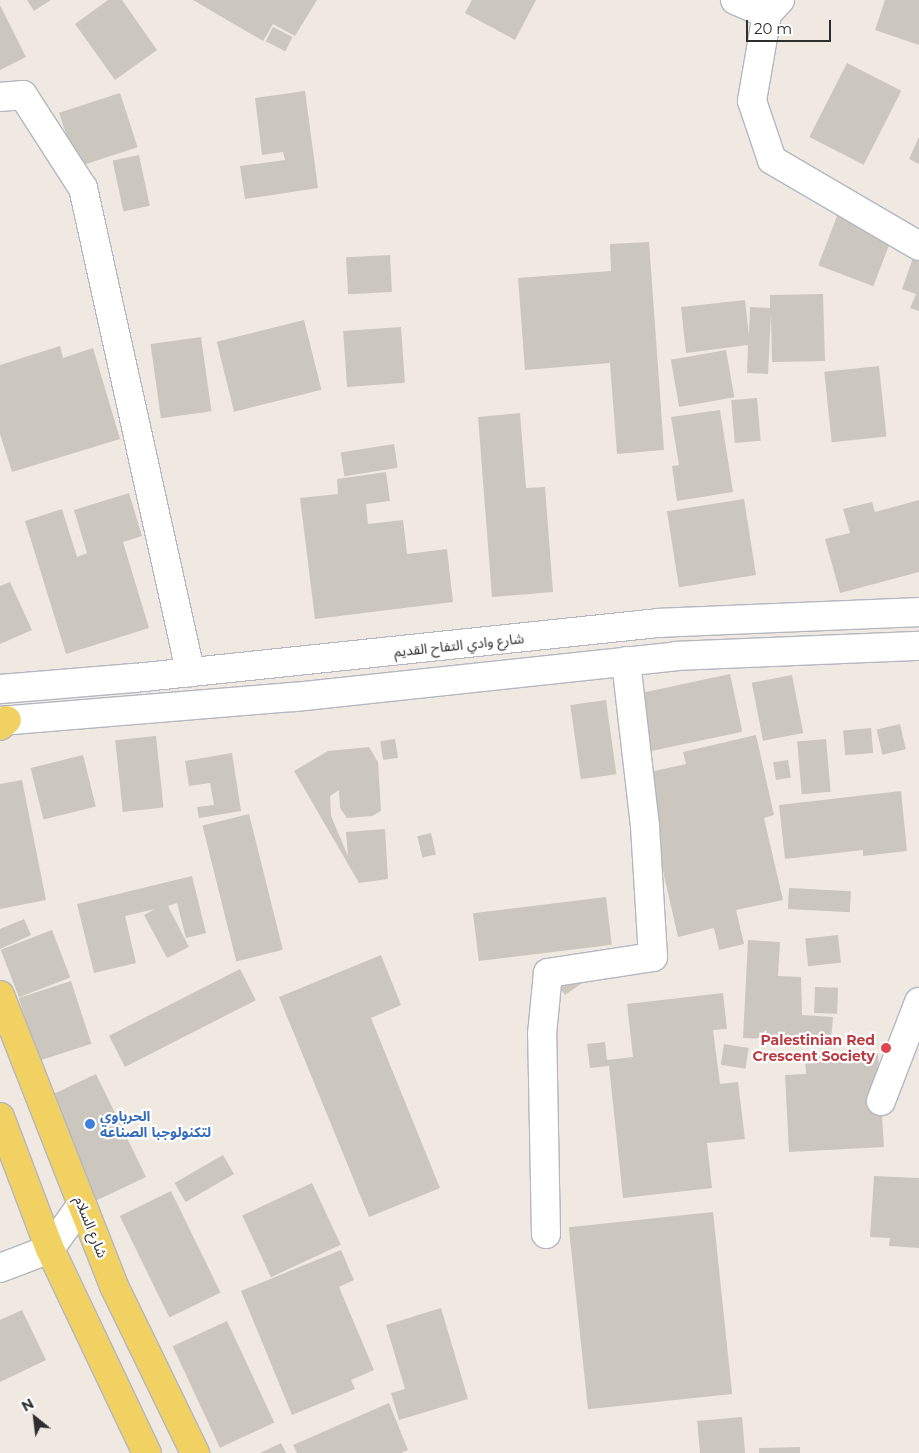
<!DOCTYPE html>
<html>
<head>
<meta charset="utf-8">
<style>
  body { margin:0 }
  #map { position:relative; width:919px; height:1453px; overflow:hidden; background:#efe9e1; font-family:Montserrat,"Noto Sans Arabic",sans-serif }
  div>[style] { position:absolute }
  .building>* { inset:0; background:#cbc7bf; transform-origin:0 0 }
  .roads { filter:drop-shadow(1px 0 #b4b7c1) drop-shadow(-1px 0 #b4b7c1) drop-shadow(0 1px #b4b7c1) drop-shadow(0 -1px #b4b7c1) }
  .minor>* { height:28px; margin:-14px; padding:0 14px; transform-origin:14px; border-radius:14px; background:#fff }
  .major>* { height:28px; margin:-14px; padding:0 14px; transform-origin:14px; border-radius:14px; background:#f2d163 }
  .dots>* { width:14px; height:14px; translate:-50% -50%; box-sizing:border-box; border:2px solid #fff; border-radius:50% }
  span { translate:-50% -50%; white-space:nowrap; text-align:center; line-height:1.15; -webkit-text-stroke:4.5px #fff; paint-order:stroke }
  .street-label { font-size:14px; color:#2e2e2e }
  .health-label { font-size:14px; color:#be3a42; font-weight:700 }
  .right { translate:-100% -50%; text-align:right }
  .shop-label { font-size:14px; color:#366cbe; font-weight:700 }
  .left { translate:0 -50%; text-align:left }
  .north { position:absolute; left:10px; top:1393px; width:50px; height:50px; -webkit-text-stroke:4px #fff; paint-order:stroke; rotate:331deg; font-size:14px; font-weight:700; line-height:20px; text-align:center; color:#2e2e2e }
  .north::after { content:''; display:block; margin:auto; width:18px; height:22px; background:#2e2e2e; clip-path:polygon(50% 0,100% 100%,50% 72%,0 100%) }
  .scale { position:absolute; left:746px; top:20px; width:85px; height:22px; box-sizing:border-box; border:2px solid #2e2e2e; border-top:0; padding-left:6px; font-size:15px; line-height:18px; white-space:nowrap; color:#2e2e2e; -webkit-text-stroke:4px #fff; paint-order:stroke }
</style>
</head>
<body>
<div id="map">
  <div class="building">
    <i style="clip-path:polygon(27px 0,51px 0,34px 11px)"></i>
    <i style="clip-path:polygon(108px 0,122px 0,157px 50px,115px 80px,75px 24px)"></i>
    <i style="clip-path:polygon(193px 0,317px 0,295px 36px,273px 24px,263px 41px)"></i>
    <i style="clip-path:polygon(472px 0,536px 0,515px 40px,465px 13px)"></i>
    <i style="clip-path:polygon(885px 0,919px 0,919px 45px,875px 30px)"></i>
    <i style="clip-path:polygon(0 5px,26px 57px,0 70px)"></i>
    <i style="left:273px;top:27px;width:22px;height:16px;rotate:27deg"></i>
    <i style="left:847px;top:63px;width:61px;height:83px;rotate:27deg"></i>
    <i style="clip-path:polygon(305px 91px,318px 188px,245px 199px,240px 166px,285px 160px,283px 152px,262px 155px,255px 98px)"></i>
    <i style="left:120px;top:93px;width:57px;height:64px;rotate:72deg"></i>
    <i style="clip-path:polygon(919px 137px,919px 164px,909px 159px)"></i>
    <i style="left:139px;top:155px;width:52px;height:27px;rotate:78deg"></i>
    <i style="left:844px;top:198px;width:59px;height:72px;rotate:21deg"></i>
    <i style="clip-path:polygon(919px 241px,919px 311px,910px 308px,916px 294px,902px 289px)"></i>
    <i style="clip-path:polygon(649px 242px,664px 450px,617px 454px,610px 363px,525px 370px,518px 278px,611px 271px,610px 244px)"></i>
    <i style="left:390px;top:255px;width:37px;height:44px;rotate:87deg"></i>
    <i style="clip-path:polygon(823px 294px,825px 361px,772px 362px,771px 313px,768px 374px,747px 373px,748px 345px,686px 353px,681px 307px,745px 300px,749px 336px,750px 307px,770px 308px,770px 295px)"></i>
    <i style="left:304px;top:320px;width:72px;height:90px;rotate:76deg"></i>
    <i style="left:401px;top:327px;width:56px;height:58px;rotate:86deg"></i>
    <i style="left:201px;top:337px;width:75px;height:51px;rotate:82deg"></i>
    <i style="clip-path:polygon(60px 346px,63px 358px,93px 348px,120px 439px,12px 472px,0 434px,0 365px)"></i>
    <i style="left:726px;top:350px;width:48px;height:56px;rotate:80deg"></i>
    <i style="left:879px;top:366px;width:71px;height:55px;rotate:84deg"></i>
    <i style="left:757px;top:398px;width:43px;height:26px;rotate:85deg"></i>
    <i style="clip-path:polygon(720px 410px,733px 492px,677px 501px,672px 466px,679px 465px,671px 417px)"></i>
    <i style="clip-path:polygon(520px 413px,526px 488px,545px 487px,553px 592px,492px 597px,478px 417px)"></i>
    <i style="left:394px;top:444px;width:24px;height:54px;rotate:81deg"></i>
    <i style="clip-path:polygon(386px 472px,390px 501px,366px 504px,368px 524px,403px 520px,407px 554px,447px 549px,453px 602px,315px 619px,300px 498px,338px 494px,337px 479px)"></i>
    <i style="clip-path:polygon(129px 493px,142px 536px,123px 542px,149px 628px,66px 654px,25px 521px,62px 509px,77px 557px,87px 553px,74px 510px)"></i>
    <i style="left:744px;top:499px;width:77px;height:78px;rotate:81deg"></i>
    <i style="clip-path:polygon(919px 500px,919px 572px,840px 593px,825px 539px,850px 533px,843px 509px,872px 502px,875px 512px)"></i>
    <i style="clip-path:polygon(10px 582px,32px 630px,0 644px,0 586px)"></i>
    <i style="left:730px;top:674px;width:59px;height:98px;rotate:78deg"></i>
    <i style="left:792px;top:675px;width:59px;height:41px;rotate:79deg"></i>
    <i style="left:606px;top:700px;width:75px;height:36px;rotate:82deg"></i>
    <i style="left:900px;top:724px;width:26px;height:24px;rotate:77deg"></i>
    <i style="left:871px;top:728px;width:25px;height:28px;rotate:85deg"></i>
    <i style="clip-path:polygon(756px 735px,774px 815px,764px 818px,783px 900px,736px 910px,744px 944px,719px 950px,714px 928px,678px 937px,641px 774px,686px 764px,683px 752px)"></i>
    <i style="left:156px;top:736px;width:72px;height:41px;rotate:84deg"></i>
    <i style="left:395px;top:739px;width:19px;height:15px;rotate:81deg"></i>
    <i style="left:826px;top:739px;width:53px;height:29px;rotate:85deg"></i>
    <i style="clip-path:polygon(369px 747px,378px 762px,381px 811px,372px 816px,347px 818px,340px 808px,339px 790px,330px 796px,331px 816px,348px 856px,346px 832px,385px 829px,388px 879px,359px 883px,294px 771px,328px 751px)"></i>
    <i style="clip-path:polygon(232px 753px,241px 811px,199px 818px,197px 807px,214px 805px,210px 783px,189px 786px,185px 761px)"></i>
    <i style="left:83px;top:755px;width:53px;height:54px;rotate:76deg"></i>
    <i style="left:788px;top:760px;width:18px;height:15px;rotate:81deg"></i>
    <i style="clip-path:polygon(22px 780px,46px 900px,0 909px,0 784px)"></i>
    <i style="clip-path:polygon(901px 791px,907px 851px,863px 856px,863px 850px,785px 859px,779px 805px)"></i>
    <i style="left:249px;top:814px;width:140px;height:48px;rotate:76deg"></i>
    <i style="left:431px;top:833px;width:22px;height:14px;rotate:77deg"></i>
    <i style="clip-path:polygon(192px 876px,206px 933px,186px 938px,177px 903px,168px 906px,189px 947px,167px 958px,144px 915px,155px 909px,125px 916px,136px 963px,94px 973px,77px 904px)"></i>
    <i style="left:789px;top:888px;width:62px;height:21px;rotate:3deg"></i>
    <i style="left:606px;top:897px;width:48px;height:134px;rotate:83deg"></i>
    <i style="clip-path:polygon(24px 919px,31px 935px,0 949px,0 929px)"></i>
    <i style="left:52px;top:930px;width:51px;height:55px;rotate:69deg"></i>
    <i style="left:838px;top:935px;width:28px;height:33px;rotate:84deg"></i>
    <i style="clip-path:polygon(748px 940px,780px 942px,778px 976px,801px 977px,802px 1015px,833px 1017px,831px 1041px,743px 1038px)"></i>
    <i style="clip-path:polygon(381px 955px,401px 1005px,371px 1018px,440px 1188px,369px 1217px,279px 997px)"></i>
    <i style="left:240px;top:969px;width:35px;height:147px;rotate:63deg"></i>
    <i style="clip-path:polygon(588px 979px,565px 995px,558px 985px)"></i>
    <i style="left:71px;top:981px;width:66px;height:55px;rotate:72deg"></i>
    <i style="left:815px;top:987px;width:23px;height:26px;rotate:2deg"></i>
    <i style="clip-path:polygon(723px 993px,727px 1029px,713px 1030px,720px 1084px,738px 1082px,745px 1139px,707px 1143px,712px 1188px,623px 1198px,609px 1066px,590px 1068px,587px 1044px,605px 1042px,607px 1060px,633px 1057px,627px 1004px)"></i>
    <i style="left:724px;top:1044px;width:25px;height:21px;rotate:9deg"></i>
    <i style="clip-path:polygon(878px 1053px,884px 1147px,789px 1152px,785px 1075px,806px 1074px,805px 1057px)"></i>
    <i style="clip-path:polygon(96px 1074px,146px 1177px,89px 1204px,47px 1097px)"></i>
    <i style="left:223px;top:1155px;width:22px;height:56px;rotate:60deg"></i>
    <i style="clip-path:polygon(874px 1176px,919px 1178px,919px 1248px,889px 1246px,890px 1238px,870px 1237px)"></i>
    <i style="left:312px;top:1183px;width:68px;height:77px;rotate:65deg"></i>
    <i style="left:171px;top:1191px;width:113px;height:57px;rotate:64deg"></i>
    <i style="left:713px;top:1212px;width:183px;height:145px;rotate:84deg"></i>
    <i style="clip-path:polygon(341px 1250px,354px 1280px,339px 1287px,374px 1370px,351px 1380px,355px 1389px,292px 1415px,241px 1291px)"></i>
    <i style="clip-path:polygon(441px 1308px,468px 1399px,399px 1420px,391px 1393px,405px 1389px,386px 1325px)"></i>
    <i style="clip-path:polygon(22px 1310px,46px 1360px,0 1382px,0 1320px)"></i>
    <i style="left:227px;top:1321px;width:112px;height:60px;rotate:65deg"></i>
    <i style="clip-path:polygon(389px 1403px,408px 1450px,401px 1453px,297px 1453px,293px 1445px)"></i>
    <i style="left:742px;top:1417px;width:36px;height:45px;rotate:85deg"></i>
    <i style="clip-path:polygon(281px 1443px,286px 1453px,260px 1453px)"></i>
    <i style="clip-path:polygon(800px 1447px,800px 1453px,759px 1453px,759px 1448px)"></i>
  </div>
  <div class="roads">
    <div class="minor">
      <i style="left:735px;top:0;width:35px;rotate:24deg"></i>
      <i style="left:780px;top:0;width:19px;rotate:133deg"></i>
      <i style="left:767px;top:14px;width:88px;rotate:99.8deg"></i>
      <i style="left:752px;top:101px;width:62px;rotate:71.3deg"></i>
      <i style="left:772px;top:160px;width:170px;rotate:30.3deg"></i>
      <i style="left:0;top:97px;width:23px;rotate:-5deg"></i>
      <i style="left:23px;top:95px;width:111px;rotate:57.2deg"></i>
      <i style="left:83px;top:188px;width:496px;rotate:77.5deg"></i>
      <i style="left:0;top:689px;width:135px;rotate:-4.7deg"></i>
      <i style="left:135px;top:678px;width:526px;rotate:-6deg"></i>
      <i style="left:658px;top:623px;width:261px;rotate:-2.4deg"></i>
      <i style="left:0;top:721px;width:296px;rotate:-4.7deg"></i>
      <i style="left:295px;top:697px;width:383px;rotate:-6.1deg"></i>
      <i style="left:676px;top:656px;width:243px;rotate:-2.4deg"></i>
      <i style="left:881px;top:1101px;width:106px;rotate:-69deg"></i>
      <i style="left:546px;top:1234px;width:200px;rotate:-91.1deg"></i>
      <i style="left:542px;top:1034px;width:61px;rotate:-84.4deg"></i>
      <i style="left:548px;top:973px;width:106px;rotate:-8.7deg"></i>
      <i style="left:653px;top:957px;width:131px;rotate:-93.5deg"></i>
      <i style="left:645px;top:826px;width:166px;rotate:-96.6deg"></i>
      <i style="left:0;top:1268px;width:53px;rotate:-20.8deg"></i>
      <i style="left:50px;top:1249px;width:55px;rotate:-54.6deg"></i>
    </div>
    <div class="major">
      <i style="left:0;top:726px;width:9px;rotate:-41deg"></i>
      <i style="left:0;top:995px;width:313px;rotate:68.6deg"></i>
      <i style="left:114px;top:1286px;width:186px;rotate:64.1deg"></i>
      <i style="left:0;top:1117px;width:141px;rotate:69.3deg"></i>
      <i style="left:50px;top:1249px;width:226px;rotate:64.6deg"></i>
    </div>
  </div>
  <div class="dots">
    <i style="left:886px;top:1048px;background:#e0444e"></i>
    <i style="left:90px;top:1124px;background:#3f7fe0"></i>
  </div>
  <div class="street-label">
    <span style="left:459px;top:645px;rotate:-6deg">شارع وادي التفاح القديم</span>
    <span style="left:91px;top:1227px;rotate:68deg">شارع السلام</span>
  </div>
  <div class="health-label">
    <span class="right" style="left:875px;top:1048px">Palestinian Red<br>Crescent Society</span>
  </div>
  <div class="shop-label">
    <span class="left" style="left:100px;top:1124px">الحرباوي<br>لتكنولوجبا الصناعة</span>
  </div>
  <div class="north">N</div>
  <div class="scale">20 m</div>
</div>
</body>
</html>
